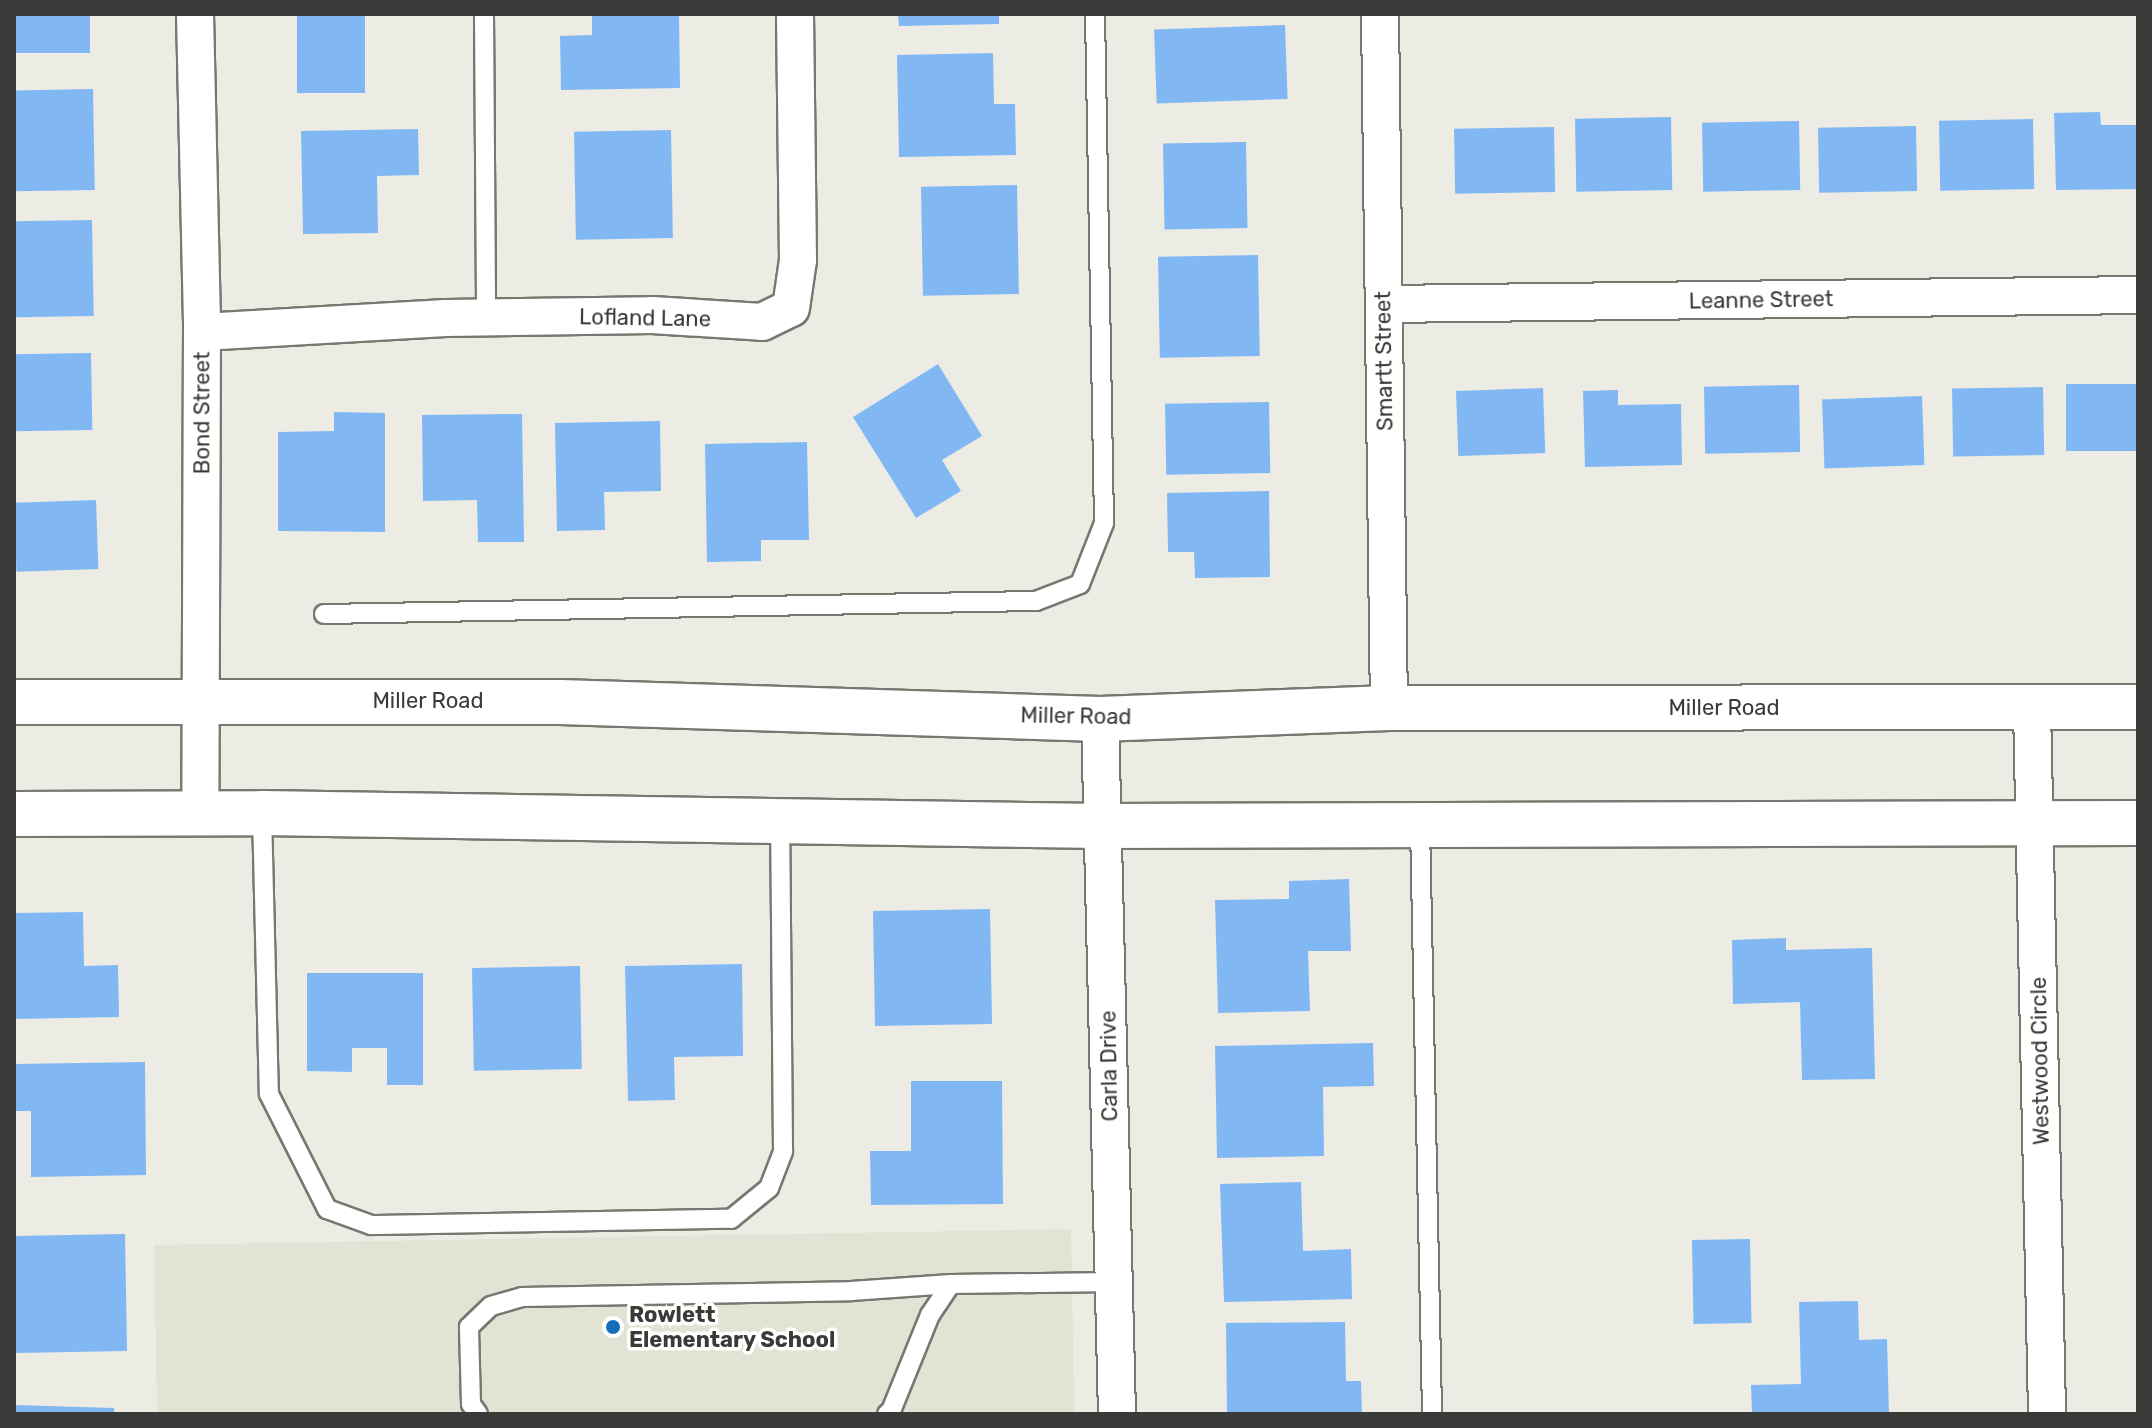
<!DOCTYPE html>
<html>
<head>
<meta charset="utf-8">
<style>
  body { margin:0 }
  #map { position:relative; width:2152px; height:1428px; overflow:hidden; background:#ecece5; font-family:Rubik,sans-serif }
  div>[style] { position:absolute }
  .built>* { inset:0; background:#e1e3d4; transform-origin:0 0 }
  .building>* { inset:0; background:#81b8f4; transform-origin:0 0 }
  .roads { filter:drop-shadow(2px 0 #787871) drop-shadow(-2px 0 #787871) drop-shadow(0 2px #787871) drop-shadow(0 -2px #787871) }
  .lane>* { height:18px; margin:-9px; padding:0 9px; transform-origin:9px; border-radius:9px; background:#fff }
  .street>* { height:36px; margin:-18px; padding:0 18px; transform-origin:18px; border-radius:18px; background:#fff }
  .secondary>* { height:44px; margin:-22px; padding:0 22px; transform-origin:22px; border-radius:22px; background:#fff }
  .dots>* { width:22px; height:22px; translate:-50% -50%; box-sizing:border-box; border:4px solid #fffffe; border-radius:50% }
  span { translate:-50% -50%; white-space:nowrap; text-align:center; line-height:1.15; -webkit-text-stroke:7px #fffffe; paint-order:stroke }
  .street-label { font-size:22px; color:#3a3b38 }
  .poi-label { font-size:22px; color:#3a3b38; font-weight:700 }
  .left { translate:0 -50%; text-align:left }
  .frame { position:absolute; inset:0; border:16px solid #3a3b38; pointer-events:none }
</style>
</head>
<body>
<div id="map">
  <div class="built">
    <i style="left:1071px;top:1229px;width:185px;height:917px;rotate:89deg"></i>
  </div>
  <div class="building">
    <i style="left:14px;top:14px;width:76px;height:39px"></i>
    <i style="left:297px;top:14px;width:68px;height:79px"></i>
    <i style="clip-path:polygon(592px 14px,679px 14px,680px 88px,561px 90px,560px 36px,592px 35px)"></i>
    <i style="clip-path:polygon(898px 14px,999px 14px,999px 24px,899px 26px)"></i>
    <i style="left:1285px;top:25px;width:74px;height:131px;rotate:88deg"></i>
    <i style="clip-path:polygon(993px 53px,994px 104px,1015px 104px,1016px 155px,899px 157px,897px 55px)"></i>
    <i style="left:93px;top:89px;width:101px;height:79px;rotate:89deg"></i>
    <i style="clip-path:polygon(2100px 112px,2101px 125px,2138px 125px,2138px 189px,2056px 190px,2054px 113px)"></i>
    <i style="left:1671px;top:117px;width:73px;height:96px;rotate:89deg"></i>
    <i style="left:2033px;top:119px;width:70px;height:94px;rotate:89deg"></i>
    <i style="left:1799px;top:121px;width:69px;height:97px;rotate:89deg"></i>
    <i style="left:1916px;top:126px;width:65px;height:98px;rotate:89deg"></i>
    <i style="left:1554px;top:127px;width:65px;height:100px;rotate:89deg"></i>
    <i style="clip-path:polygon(418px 129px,419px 175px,377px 176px,378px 233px,303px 234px,301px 131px)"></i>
    <i style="left:671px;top:130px;width:108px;height:97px;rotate:89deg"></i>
    <i style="left:1246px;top:142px;width:86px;height:83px;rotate:89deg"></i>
    <i style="left:1017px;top:185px;width:109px;height:96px;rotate:89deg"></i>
    <i style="left:92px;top:220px;width:96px;height:78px;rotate:89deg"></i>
    <i style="left:1258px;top:255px;width:101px;height:100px;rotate:89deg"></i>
    <i style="left:91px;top:353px;width:77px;height:77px;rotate:89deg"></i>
    <i style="clip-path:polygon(938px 364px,982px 436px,942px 460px,961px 491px,916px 518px,853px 417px)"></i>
    <i style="left:2138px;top:384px;width:67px;height:72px;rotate:90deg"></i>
    <i style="left:1799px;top:385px;width:67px;height:95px;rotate:89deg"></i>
    <i style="left:2043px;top:387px;width:68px;height:91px;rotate:89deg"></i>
    <i style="left:1543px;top:388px;width:65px;height:87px;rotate:88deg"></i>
    <i style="clip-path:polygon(1618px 390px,1618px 405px,1681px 404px,1682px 465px,1585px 467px,1583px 391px)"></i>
    <i style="left:1922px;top:396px;width:69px;height:100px;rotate:88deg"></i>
    <i style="left:1269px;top:402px;width:71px;height:104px;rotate:89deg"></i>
    <i style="clip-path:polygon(334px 412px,385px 413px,385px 532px,278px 531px,278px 432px,334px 431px)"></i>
    <i style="clip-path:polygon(522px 414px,524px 542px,478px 542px,477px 500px,423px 501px,422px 415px)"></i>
    <i style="clip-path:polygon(660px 421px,661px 491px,604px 492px,605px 530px,557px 531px,555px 423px)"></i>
    <i style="clip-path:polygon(807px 442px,809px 540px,761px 540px,761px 561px,707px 562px,705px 444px)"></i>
    <i style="clip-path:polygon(1269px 491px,1270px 577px,1195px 578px,1194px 552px,1168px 552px,1167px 493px)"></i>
    <i style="left:96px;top:500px;width:69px;height:82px;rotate:88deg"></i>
    <i style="clip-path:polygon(1349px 879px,1351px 951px,1308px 951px,1310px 1011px,1218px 1013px,1215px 900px,1289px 899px,1289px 881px)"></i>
    <i style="left:990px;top:909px;width:115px;height:117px;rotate:89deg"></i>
    <i style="clip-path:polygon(83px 912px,84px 966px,118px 965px,119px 1017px,14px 1019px,14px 913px)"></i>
    <i style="clip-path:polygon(1786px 938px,1786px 950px,1872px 948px,1875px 1079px,1802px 1080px,1800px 1002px,1733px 1004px,1732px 940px)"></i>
    <i style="clip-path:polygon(742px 964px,743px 1056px,674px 1057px,675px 1100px,628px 1101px,625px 966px)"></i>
    <i style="left:580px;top:966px;width:103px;height:108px;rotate:89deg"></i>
    <i style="clip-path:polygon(307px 973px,423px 973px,423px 1085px,387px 1085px,387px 1048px,352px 1048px,352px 1072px,307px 1071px)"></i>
    <i style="clip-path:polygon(1373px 1043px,1374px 1086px,1323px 1087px,1324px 1156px,1217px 1158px,1215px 1046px)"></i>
    <i style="clip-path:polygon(145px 1062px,146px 1175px,31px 1177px,31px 1111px,14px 1111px,14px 1064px)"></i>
    <i style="clip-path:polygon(911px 1081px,1002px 1081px,1003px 1204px,871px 1205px,870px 1151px,911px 1151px)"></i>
    <i style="clip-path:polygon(1301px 1182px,1303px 1251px,1351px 1249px,1352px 1299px,1224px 1302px,1220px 1184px)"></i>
    <i style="left:125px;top:1234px;width:117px;height:111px;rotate:89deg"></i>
    <i style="left:1750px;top:1239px;width:84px;height:58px;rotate:89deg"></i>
    <i style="clip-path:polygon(1858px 1301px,1859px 1340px,1887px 1339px,1889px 1414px,1752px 1414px,1751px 1385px,1801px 1384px,1799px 1302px)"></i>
    <i style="clip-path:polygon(1345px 1322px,1346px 1381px,1361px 1381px,1362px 1414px,1227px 1414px,1226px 1323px)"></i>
    <i style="clip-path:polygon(14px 1405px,114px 1408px,114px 1414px,14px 1414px)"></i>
  </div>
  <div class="roads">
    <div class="lane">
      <i style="left:484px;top:14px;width:303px;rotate:89.6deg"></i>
      <i style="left:324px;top:614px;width:712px;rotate:-1.05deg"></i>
      <i style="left:1036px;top:601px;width:47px;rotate:-21.1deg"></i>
      <i style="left:1080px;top:584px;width:66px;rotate:-68.5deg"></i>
      <i style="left:1104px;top:523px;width:509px;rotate:-91.01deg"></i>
      <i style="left:262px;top:813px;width:281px;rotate:88.6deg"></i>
      <i style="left:269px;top:1094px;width:129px;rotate:63.2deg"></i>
      <i style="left:327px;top:1209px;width:47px;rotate:20deg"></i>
      <i style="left:371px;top:1225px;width:360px;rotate:-1deg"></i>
      <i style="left:731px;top:1219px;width:49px;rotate:-39.2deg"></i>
      <i style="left:769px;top:1188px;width:40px;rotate:-69deg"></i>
      <i style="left:783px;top:1151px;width:329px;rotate:-90.5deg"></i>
      <i style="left:1420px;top:825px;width:589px;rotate:88.83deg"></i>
      <i style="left:478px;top:1414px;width:12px;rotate:-125deg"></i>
      <i style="left:471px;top:1404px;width:77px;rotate:-91.5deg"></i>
      <i style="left:469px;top:1327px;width:30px;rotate:-44deg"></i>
      <i style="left:491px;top:1306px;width:32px;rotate:-16deg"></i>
      <i style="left:522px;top:1297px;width:329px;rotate:-1deg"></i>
      <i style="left:851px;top:1291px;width:100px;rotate:-4deg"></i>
      <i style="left:951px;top:1284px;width:163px;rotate:-0.7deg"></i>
      <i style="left:887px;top:1414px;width:5px;rotate:-37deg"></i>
      <i style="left:891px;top:1411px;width:104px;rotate:-67.9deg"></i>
      <i style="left:930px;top:1315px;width:37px;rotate:-56deg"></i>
    </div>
    <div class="street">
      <i style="left:195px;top:14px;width:318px;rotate:88.7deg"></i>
      <i style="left:202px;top:332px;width:481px;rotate:90.2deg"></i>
      <i style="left:1380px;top:14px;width:694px;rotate:89.26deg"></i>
      <i style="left:1384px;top:304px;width:754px;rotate:-0.68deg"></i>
      <i style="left:202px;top:332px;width:244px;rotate:-3.3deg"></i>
      <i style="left:446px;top:318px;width:206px;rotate:-0.8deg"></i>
      <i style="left:652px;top:315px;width:110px;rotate:3.6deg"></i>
      <i style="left:762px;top:322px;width:32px;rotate:-26deg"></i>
      <i style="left:791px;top:308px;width:49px;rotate:-81.7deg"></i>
      <i style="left:798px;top:260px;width:246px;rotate:-90.7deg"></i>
      <i style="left:2032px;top:708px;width:706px;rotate:88.78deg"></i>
      <i style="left:1100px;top:719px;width:695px;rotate:88.6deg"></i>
    </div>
    <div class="secondary">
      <i style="left:14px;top:702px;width:546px"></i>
      <i style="left:560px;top:702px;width:540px;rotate:1.8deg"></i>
      <i style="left:1100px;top:719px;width:289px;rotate:-2.2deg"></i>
      <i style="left:1389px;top:708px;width:749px;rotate:-0.08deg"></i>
      <i style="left:14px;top:814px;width:248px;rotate:-0.2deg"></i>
      <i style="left:262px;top:813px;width:840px;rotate:0.89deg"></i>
      <i style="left:1102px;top:826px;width:1036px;rotate:-0.17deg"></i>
    </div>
  </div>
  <div class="dots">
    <i style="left:613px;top:1327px;background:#156dba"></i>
  </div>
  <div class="street-label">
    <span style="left:1761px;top:300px;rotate:-1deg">Leanne Street</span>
    <span style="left:645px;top:318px;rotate:1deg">Lofland Lane</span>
    <span style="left:1384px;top:361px;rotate:-91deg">Smartt Street</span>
    <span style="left:202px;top:413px;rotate:-90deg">Bond Street</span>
    <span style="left:428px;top:701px">Miller Road</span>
    <span style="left:1724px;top:708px">Miller Road</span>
    <span style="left:1076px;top:716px;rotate:1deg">Miller Road</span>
    <span style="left:2040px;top:1061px;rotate:-91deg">Westwood Circle</span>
    <span style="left:1109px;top:1066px;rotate:-91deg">Carla Drive</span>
  </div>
  <div class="poi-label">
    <span class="left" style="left:629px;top:1327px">Rowlett<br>Elementary School</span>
  </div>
  <div class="frame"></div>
</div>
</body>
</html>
